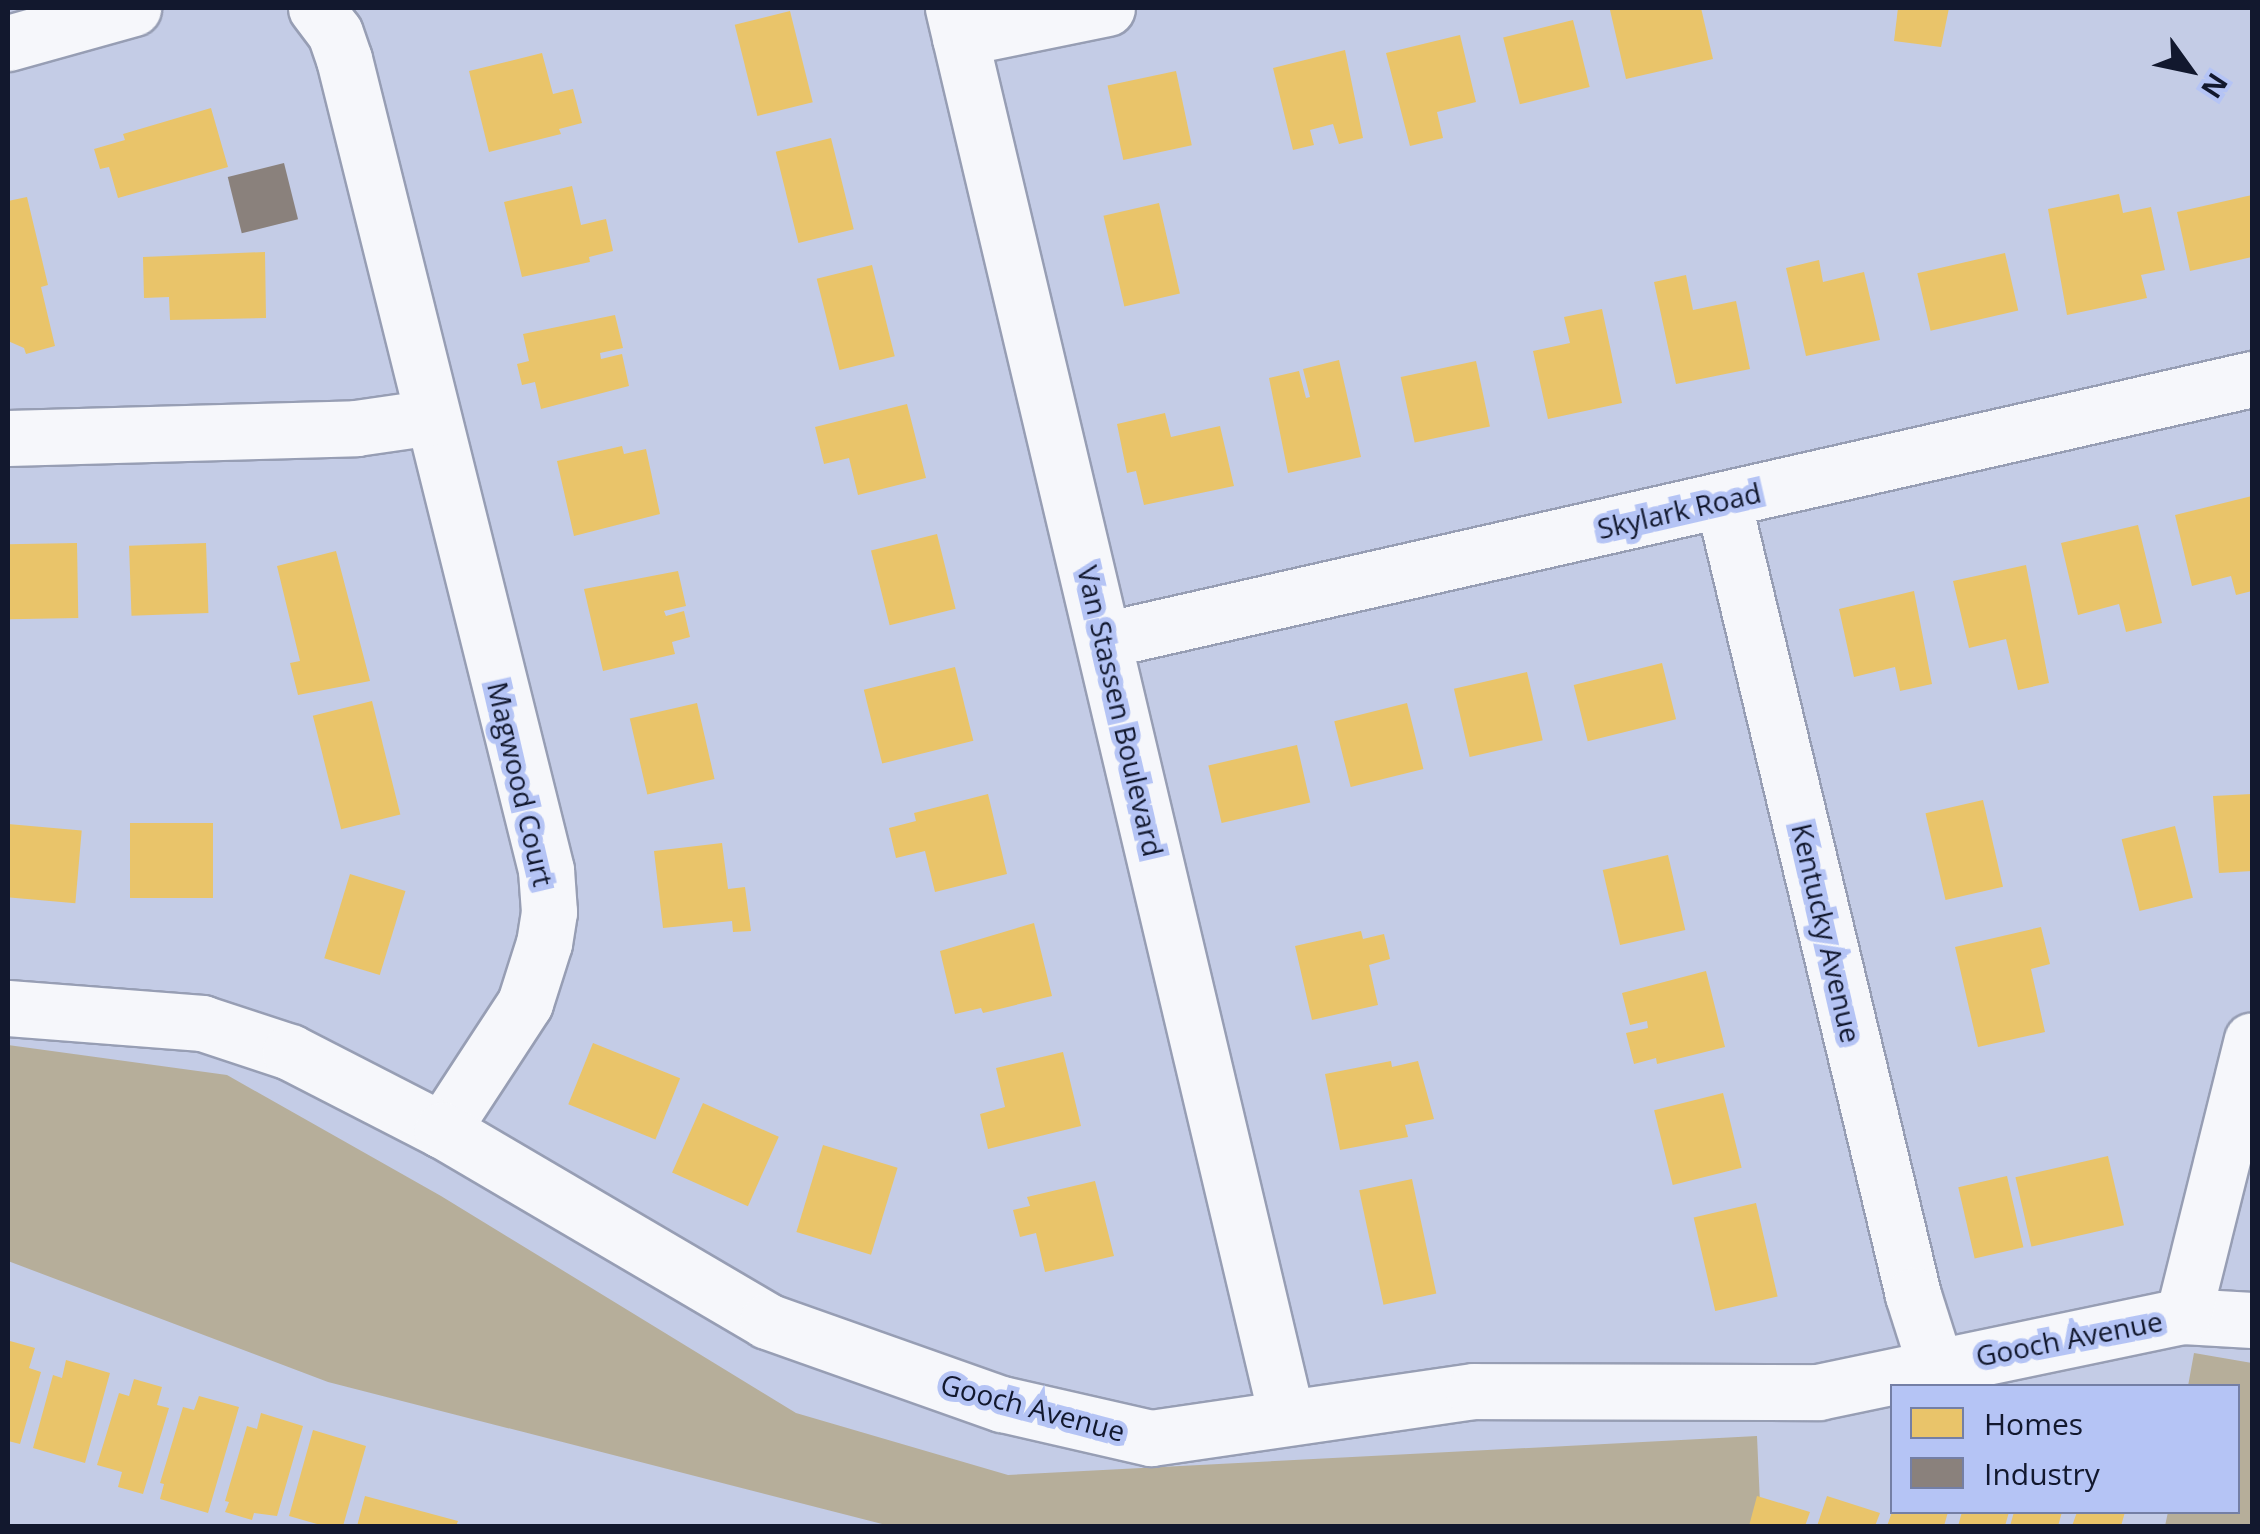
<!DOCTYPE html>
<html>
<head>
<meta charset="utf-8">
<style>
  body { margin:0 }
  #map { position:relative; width:2260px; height:1534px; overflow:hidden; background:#c4cce6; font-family:"Open Sans",sans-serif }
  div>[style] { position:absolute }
  .green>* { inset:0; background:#b6ae9a }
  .homes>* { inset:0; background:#e9c46a; transform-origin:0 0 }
  .industry>* { inset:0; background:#8a817c; transform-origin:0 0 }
  .roads { filter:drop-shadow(2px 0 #979eb4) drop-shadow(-2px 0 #979eb4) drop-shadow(0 2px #979eb4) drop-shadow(0 -2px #979eb4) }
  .minor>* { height:55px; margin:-27.5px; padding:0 27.5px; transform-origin:27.5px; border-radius:27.5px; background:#f6f7fb }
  span { translate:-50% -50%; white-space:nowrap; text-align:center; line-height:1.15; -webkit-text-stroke:10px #b5c4f5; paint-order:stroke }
  .street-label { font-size:28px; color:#12182e }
  .frame { position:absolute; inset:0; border:10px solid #12182e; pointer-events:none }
  .legend { position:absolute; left:1890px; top:1384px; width:350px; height:130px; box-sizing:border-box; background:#b5c4f5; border:2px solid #747fa5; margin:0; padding:12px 18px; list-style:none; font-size:30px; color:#12182e }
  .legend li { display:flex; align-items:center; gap:20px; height:50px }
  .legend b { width:50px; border:2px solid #747fa5 }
  .north { position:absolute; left:2140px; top:20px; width:100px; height:100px; -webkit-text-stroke:8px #b5c4f5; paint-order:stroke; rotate:123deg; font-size:28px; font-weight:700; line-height:40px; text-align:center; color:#12182e }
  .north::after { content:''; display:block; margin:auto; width:35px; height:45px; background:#12182e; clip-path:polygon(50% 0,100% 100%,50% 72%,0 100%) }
</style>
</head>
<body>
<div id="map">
  <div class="green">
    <i style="clip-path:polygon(8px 1045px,227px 1075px,441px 1196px,796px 1413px,1008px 1475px,1757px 1436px,1761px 1526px,890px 1526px,328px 1382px,8px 1261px)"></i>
    <i style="clip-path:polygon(2194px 1353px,2252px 1363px,2252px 1526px,2165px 1526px,2168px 1512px,2238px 1512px,2238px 1386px,2188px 1386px)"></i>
  </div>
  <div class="homes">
    <i style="clip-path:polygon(1622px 8px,1701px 8px,1713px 59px,1626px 79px,1610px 10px)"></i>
    <i style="clip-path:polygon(1898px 8px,1949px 8px,1941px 47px,1894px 41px)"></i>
    <i style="left:790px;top:11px;width:94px;height:57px;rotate:76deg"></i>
    <i style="left:1573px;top:20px;width:69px;height:72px;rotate:76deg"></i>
    <i style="clip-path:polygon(1460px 35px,1476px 102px,1437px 112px,1443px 138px,1410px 146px,1386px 53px)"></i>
    <i style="clip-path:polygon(1345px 50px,1363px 138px,1339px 144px,1333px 124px,1310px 130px,1314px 145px,1293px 150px,1273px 68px)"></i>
    <i style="clip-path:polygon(542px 53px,553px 94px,573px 89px,582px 123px,559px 129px,561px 134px,489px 152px,469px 71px)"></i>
    <i style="left:1176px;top:71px;width:76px;height:70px;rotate:78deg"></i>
    <i style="clip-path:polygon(211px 108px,228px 167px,118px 198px,109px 167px,100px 169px,94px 149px,125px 140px,123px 134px)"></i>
    <i style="left:831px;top:138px;width:94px;height:57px;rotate:76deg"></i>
    <i style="clip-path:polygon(572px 186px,581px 225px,606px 219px,613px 251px,589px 257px,590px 262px,522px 277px,504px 202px)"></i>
    <i style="clip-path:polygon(2119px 194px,2123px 213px,2151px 207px,2165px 270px,2141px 275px,2147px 298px,2067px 315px,2048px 209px)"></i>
    <i style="clip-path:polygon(2252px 195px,2252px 257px,2190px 271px,2177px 212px)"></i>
    <i style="clip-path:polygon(27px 197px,48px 285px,41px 287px,55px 346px,26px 354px,24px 348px,8px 341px,8px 201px)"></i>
    <i style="left:1159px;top:203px;width:93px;height:57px;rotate:77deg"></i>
    <i style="clip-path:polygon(265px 252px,266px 318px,170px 320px,169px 297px,144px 298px,143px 257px)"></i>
    <i style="left:2005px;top:253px;width:59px;height:90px;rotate:77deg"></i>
    <i style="clip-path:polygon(1819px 260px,1823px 282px,1864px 272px,1880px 340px,1806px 356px,1786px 268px)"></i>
    <i style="left:872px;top:265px;width:94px;height:57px;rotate:76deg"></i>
    <i style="clip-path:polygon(1686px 275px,1693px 310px,1736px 301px,1750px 369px,1676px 384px,1654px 282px)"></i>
    <i style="clip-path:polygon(1602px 309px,1622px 403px,1548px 419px,1533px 351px,1570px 343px,1564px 317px)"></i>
    <i style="clip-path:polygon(615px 315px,623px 348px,600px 353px,601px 359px,622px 354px,629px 386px,541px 409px,535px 382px,522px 385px,517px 364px,529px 361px,523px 334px)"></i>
    <i style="clip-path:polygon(1339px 360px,1361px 457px,1288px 473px,1269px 378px,1299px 371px,1306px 398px,1310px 397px,1303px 369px)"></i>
    <i style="left:1476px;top:361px;width:67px;height:77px;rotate:78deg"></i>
    <i style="clip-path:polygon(907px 404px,926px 478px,858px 495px,849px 458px,824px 464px,815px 427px)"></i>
    <i style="clip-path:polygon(1165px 413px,1171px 437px,1220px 426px,1234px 486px,1144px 505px,1136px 471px,1127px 473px,1117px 424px)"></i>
    <i style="clip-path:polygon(622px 446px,624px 454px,646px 449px,660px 514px,574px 536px,557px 461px)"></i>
    <i style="clip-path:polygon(2252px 496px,2252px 591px,2236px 595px,2231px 576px,2192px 586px,2175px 515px)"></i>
    <i style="clip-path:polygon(2138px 525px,2162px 623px,2126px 632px,2119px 604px,2078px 615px,2061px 543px)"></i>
    <i style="left:937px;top:534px;width:77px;height:68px;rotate:76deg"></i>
    <i style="left:77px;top:543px;width:75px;height:69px;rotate:89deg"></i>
    <i style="left:206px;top:543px;width:70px;height:77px;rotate:88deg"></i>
    <i style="clip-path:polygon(336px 551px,370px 681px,298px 695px,290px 663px,300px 661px,277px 566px)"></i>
    <i style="clip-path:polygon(2026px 565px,2049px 683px,2018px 690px,2006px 639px,1969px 648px,1953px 581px)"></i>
    <i style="clip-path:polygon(678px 571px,686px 606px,664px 611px,666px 616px,684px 611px,690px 637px,672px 642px,675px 654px,603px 671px,584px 589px)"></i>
    <i style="clip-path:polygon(1914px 591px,1932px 684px,1900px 691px,1895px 667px,1854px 677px,1839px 609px)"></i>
    <i style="left:1662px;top:663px;width:58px;height:91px;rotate:76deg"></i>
    <i style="left:955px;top:667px;width:76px;height:94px;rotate:76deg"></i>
    <i style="left:1527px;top:672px;width:70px;height:75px;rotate:77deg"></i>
    <i style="left:372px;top:701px;width:117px;height:61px;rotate:76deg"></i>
    <i style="left:697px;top:703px;width:78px;height:69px;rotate:77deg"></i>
    <i style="left:1407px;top:703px;width:68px;height:75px;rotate:76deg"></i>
    <i style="left:1297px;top:745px;width:59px;height:91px;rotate:77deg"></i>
    <i style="clip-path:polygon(988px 794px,1007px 874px,935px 892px,925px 851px,896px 858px,889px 828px,916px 821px,914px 813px)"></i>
    <i style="clip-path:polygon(2252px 794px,2252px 871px,2219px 873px,2213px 796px)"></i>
    <i style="left:1983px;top:800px;width:89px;height:59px;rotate:77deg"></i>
    <i style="left:130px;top:823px;width:83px;height:75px"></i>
    <i style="left:8px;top:824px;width:74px;height:73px;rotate:5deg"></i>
    <i style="left:2175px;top:826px;width:74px;height:55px;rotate:76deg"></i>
    <i style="clip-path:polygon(722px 843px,728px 889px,745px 887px,751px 931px,733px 932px,732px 921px,663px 928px,654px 851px)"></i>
    <i style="left:1668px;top:855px;width:77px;height:67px;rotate:77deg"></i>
    <i style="left:350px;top:874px;width:58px;height:88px;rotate:17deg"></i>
    <i style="clip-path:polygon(1034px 923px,1052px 996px,983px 1013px,981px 1008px,955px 1014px,940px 951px)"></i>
    <i style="clip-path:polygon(2041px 927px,2050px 964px,2031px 969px,2045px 1032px,1978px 1047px,1955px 947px)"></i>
    <i style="clip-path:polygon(1361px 931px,1363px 939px,1384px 934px,1390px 959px,1369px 965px,1378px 1005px,1312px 1020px,1295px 946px)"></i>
    <i style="clip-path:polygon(1706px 971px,1725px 1047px,1657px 1064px,1656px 1058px,1634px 1064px,1626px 1033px,1648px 1028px,1647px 1021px,1630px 1025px,1622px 993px)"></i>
    <i style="left:593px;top:1043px;width:94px;height:66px;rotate:22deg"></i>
    <i style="clip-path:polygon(1063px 1052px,1081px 1126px,988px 1149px,980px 1114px,1005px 1107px,996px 1068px)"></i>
    <i style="clip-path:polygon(1391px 1061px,1392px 1067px,1418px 1061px,1434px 1119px,1405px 1125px,1408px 1137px,1340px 1150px,1325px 1074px)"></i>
    <i style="left:1723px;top:1093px;width:77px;height:71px;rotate:76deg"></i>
    <i style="left:703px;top:1103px;width:83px;height:76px;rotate:24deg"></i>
    <i style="left:823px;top:1145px;width:78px;height:91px;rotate:17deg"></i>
    <i style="left:2108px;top:1156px;width:71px;height:95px;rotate:77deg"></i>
    <i style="left:2007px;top:1176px;width:73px;height:50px;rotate:77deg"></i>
    <i style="left:1412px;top:1179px;width:117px;height:54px;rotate:78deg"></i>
    <i style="clip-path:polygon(1095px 1181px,1114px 1256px,1045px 1272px,1036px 1233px,1020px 1237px,1013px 1210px,1030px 1206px,1027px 1197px)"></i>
    <i style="left:1756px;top:1203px;width:96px;height:64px;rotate:77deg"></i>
    <i style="clip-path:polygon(10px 1341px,35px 1348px,29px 1368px,41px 1372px,20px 1444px,8px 1441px)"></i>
    <i style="clip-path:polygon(66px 1360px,110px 1373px,85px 1463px,33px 1448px,53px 1375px,62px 1378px)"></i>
    <i style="clip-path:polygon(134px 1379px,162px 1387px,157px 1405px,169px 1408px,143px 1494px,118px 1487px,122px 1472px,97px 1465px,119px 1393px,129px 1396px)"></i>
    <i style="clip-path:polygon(199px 1396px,239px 1407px,208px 1513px,160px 1499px,164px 1484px,160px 1483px,183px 1407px,194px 1410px)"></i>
    <i style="clip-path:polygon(261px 1413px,303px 1426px,277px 1516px,254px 1513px,252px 1520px,225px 1512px,229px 1502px,225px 1501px,247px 1426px,257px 1429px)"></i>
    <i style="clip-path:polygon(313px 1430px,366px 1446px,343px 1526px,324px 1526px,289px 1516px)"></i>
    <i style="clip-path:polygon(365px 1496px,458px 1521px,456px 1526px,357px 1526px)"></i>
    <i style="clip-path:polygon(1757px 1496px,1810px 1512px,1805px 1526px,1749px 1526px)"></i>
    <i style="clip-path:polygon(1827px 1496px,1880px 1513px,1875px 1526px,1817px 1526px)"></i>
    <i style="clip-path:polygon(1892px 1512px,1948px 1512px,1944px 1526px,1887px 1526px)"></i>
    <i style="clip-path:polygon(1962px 1512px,2009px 1512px,2005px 1526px,1958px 1526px)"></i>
    <i style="clip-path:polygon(2014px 1512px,2062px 1512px,2058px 1526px,2010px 1526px)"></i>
    <i style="clip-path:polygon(2077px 1512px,2125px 1512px,2121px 1526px,2072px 1526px)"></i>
  </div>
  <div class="industry">
    <i style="left:284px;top:163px;width:58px;height:58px;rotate:76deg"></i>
  </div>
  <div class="roads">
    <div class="minor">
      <i style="left:316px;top:8px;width:31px;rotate:53deg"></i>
      <i style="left:335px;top:33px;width:28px;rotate:71deg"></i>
      <i style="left:344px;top:59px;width:836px;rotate:76.01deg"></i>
      <i style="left:546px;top:870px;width:42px;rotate:85.9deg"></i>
      <i style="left:549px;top:912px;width:31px;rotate:99deg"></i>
      <i style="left:544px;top:943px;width:63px;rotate:107.6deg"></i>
      <i style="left:525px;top:1003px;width:152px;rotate:123.2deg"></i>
      <i style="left:953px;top:8px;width:1446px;rotate:76.68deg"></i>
      <i style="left:960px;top:38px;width:150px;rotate:-11.5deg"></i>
      <i style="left:8px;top:43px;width:130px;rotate:-15.6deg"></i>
      <i style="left:8px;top:438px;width:348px;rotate:-1.6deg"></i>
      <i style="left:356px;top:428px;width:77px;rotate:-8.2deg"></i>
      <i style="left:1723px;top:501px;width:816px;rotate:76.54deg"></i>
      <i style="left:1913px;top:1295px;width:72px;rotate:72.3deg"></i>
      <i style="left:1104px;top:640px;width:1177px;rotate:-12.81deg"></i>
      <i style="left:8px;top:1008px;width:195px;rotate:4.4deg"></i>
      <i style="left:202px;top:1023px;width:93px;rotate:18.2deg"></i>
      <i style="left:290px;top:1052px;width:171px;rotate:27.2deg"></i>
      <i style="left:442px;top:1130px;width:377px;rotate:30.4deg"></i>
      <i style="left:767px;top:1321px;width:249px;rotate:19.5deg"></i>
      <i style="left:1002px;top:1404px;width:153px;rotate:12.9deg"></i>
      <i style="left:1151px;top:1438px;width:326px;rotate:-8.3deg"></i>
      <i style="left:1474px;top:1391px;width:344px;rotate:0.2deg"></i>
      <i style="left:1818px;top:1392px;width:373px;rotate:-11.8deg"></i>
      <i style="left:2183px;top:1316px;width:69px;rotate:3.3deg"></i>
      <i style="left:2183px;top:1316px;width:284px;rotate:-76deg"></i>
    </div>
  </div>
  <div class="street-label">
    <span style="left:1679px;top:510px;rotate:-13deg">Skylark Road</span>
    <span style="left:1121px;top:711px;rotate:77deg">Van Stassen Boulevard</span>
    <span style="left:521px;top:784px;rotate:77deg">Magwood Court</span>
    <span style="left:1827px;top:933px;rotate:77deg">Kentucky Avenue</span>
    <span style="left:2069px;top:1338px;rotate:-11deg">Gooch Avenue</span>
    <span style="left:1033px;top:1407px;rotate:15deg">Gooch Avenue</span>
  </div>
  <div class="frame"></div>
  <ul class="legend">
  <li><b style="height:28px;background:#e9c46a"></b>Homes</li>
  <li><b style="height:28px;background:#8a817c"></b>Industry</li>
  </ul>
  <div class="north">N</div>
</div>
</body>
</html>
